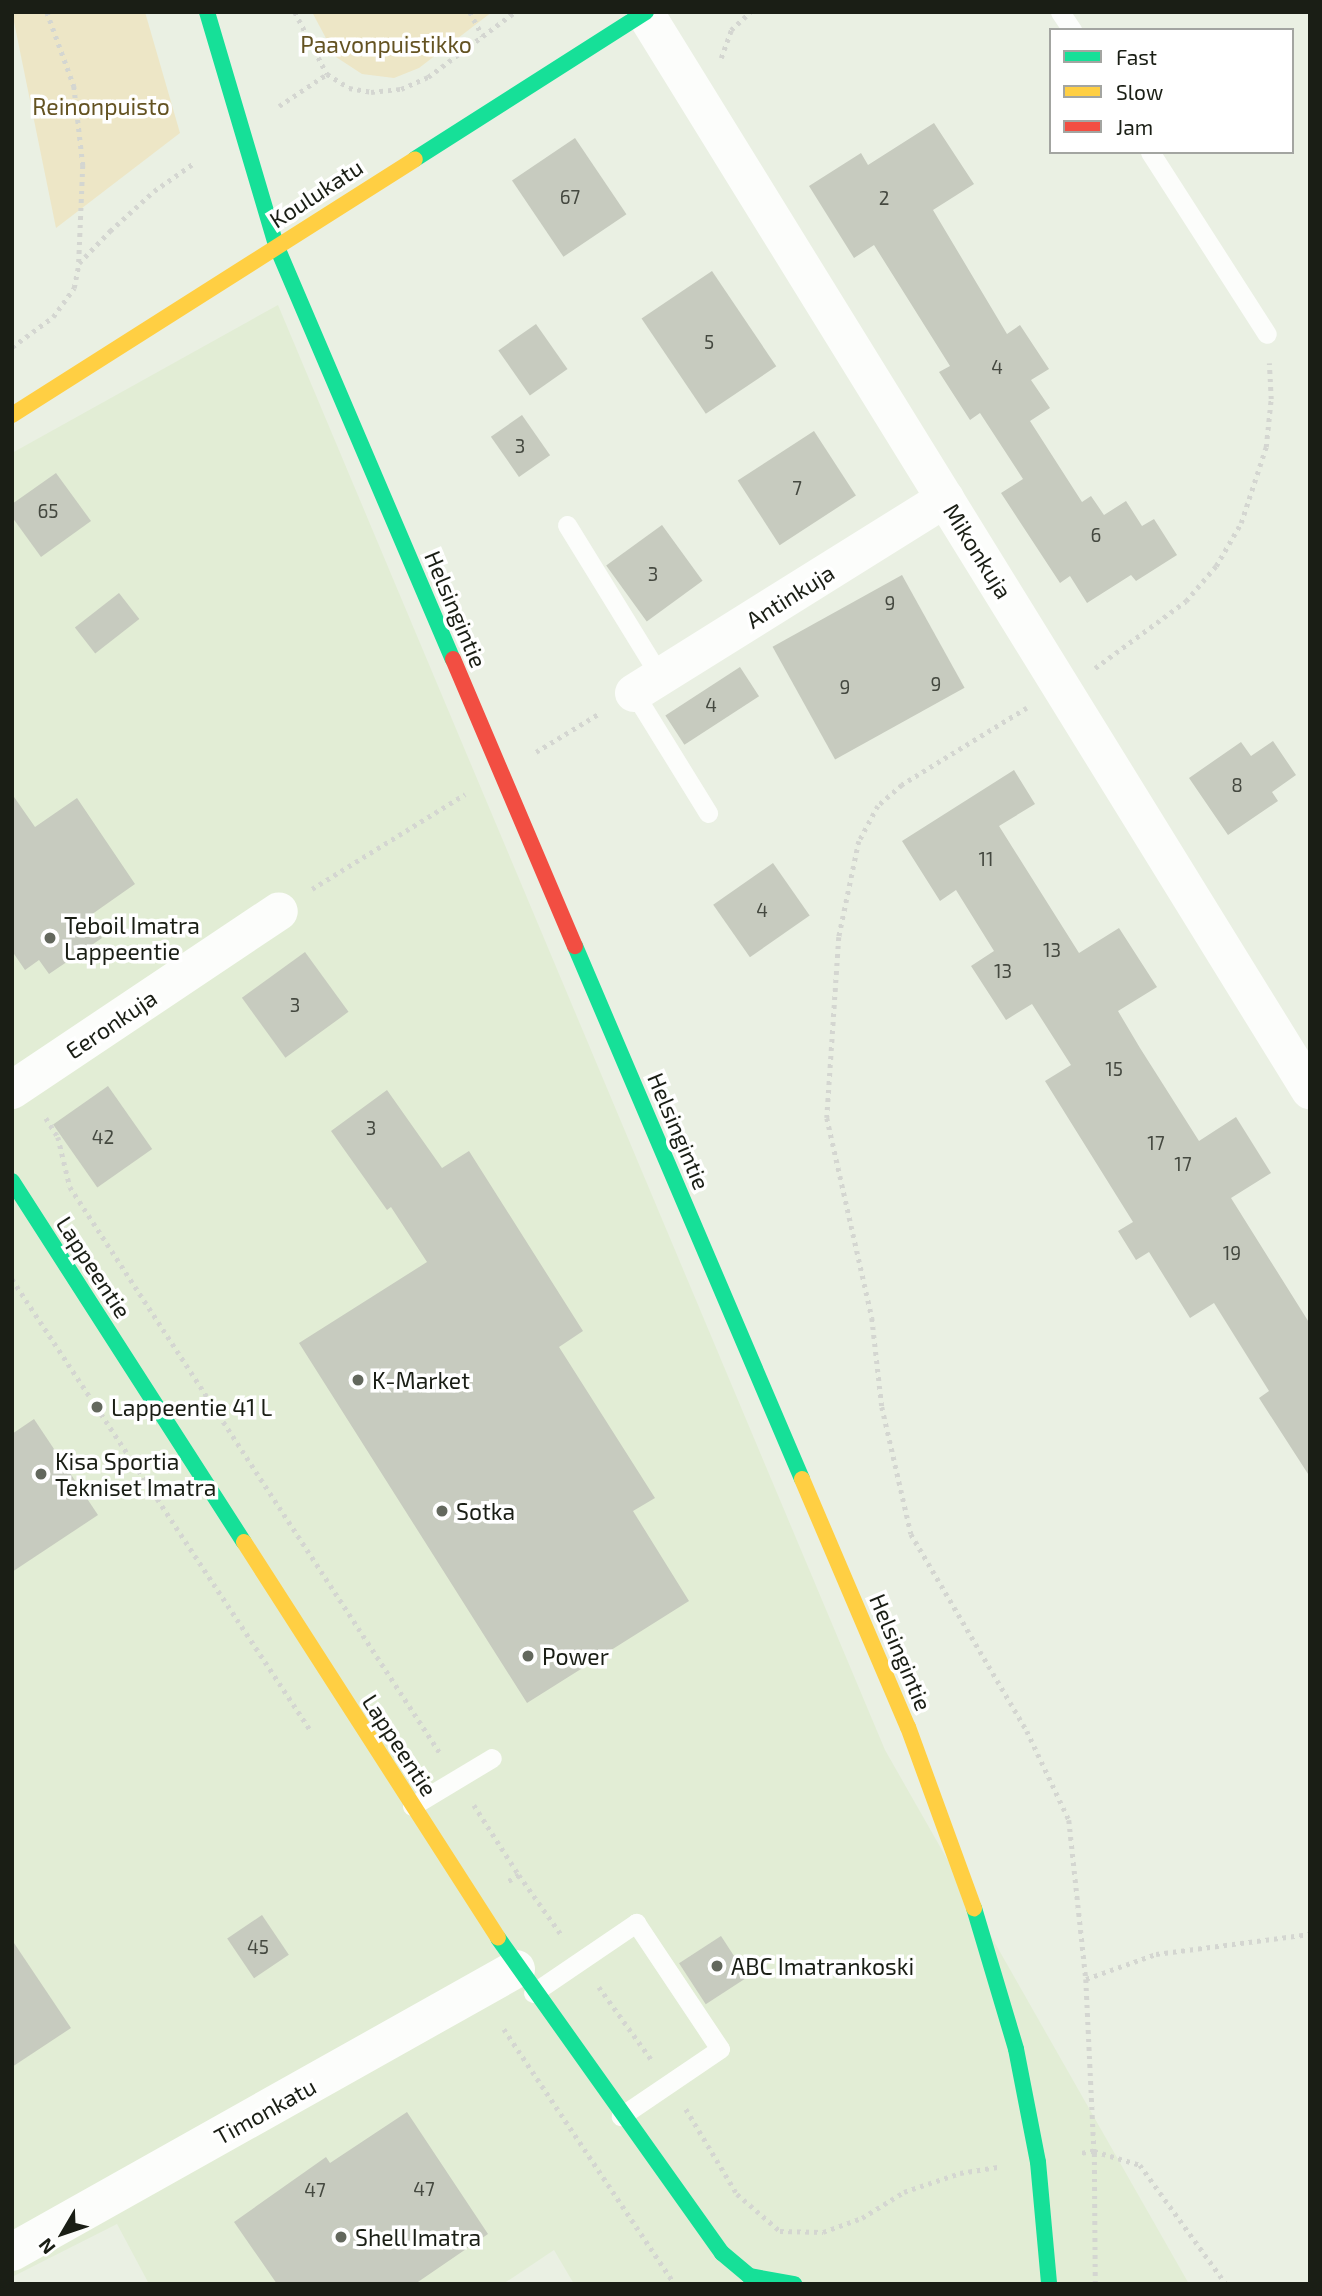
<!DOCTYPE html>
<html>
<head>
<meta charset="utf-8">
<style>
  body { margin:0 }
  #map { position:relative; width:1322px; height:2296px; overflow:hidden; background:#eaf0e3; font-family:"Exo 2",sans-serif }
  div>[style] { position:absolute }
  .built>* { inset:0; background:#e2edd5 }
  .green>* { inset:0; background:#ede6c6 }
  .building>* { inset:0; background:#c7cbbf; transform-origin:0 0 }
  .path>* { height:4.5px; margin-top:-2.25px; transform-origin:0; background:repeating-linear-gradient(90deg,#d4d6d1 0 3.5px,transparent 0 8.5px) }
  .lane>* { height:19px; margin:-9.5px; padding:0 9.5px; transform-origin:9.5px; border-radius:9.5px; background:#fcfdfb }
  .street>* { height:38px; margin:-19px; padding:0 19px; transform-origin:19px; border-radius:19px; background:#fcfdfb }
  .fast>* { height:16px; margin:-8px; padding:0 8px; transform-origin:8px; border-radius:8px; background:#16e098 }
  .slow>* { height:16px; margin:-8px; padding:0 8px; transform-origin:8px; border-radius:8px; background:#ffcf43 }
  .jam>* { height:16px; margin:-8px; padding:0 8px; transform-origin:8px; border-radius:8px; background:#f24e42 }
  .dots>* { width:19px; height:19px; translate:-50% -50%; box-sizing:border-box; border:4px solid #fff; border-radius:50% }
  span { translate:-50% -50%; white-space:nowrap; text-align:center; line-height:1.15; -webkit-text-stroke:7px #fff; paint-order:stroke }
  .number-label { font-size:19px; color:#454940 }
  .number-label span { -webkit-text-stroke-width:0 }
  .park-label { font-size:23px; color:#645322 }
  .street-label { font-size:23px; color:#1a1e15 }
  .poi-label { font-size:23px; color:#1a1e15 }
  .left { translate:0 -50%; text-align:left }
  .frame { position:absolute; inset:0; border:14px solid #1a1e15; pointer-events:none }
  .legend { position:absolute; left:1049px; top:28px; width:245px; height:126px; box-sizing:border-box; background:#fff; border:2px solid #a3a5a1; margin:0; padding:9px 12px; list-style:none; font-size:21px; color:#1a1e15 }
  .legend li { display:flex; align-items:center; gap:14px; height:35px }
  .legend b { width:35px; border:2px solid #a3a5a1 }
  .north { position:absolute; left:28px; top:2198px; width:70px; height:70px; -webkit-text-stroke:5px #fff; paint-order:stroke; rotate:231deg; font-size:19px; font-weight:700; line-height:28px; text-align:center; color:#1a1e15 }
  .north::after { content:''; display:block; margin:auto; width:24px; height:32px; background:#1a1e15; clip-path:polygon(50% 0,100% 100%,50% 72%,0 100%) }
</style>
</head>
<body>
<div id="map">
  <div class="built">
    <i style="clip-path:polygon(278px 305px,885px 1750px,1189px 2284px,574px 2284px,554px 2250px,503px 2284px,149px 2284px,117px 2224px,12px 2277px,12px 453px)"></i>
  </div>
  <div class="green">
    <i style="clip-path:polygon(12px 12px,145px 12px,180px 133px,56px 228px)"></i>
    <i style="clip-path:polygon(312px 12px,492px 12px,419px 68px,394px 78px,362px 74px,336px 57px)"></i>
  </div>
  <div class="building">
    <i style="clip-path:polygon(934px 123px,974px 184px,933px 210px,1007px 334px,1020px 325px,1049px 369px,1031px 380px,1050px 408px,1030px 421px,1082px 502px,1091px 496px,1104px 515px,1126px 501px,1142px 526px,1154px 519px,1177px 555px,1136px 581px,1131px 575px,1087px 603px,1070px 576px,1060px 583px,1001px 493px,1023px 479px,980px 413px,970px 420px,939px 372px,950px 366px,874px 245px,854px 258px,809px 186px,861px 153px,868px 165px)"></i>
    <i style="left:575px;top:138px;width:92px;height:76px;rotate:56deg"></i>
    <i style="left:712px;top:271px;width:115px;height:85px;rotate:56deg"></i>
    <i style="left:536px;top:324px;width:55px;height:46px;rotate:55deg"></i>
    <i style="left:522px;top:415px;width:49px;height:38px;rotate:55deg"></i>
    <i style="left:814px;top:431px;width:77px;height:91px;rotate:57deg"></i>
    <i style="clip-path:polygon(56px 473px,91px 521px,41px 557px,12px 517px,12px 504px)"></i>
    <i style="left:662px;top:525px;width:69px;height:69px;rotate:54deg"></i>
    <i style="left:902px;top:575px;width:129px;height:148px;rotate:61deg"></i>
    <i style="left:119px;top:593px;width:33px;height:56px;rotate:52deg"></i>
    <i style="left:740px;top:667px;width:35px;height:89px;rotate:57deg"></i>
    <i style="clip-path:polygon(1273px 741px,1296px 775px,1272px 792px,1278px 801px,1228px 835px,1189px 778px,1241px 742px,1251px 756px)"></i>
    <i style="clip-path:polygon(1014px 770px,1035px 804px,999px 826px,1079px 953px,1119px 928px,1157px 987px,1118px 1011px,1140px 1048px,1199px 1141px,1236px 1117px,1271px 1173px,1231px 1198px,1310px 1324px,1310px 1477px,1259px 1398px,1269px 1391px,1214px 1303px,1190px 1318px,1149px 1252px,1136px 1260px,1118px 1231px,1133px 1222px,1045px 1081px,1071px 1065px,1032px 1004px,1006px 1020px,971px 966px,994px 951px,956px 890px,940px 901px,902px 841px)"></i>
    <i style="clip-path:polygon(12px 794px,35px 827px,77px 798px,135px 884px,88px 917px,102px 938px,49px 974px,39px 960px,25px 970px,12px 951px)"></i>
    <i style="left:773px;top:863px;width:64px;height:73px;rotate:55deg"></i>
    <i style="left:305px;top:952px;width:74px;height:78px;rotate:54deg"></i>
    <i style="left:108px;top:1086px;width:77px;height:67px;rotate:55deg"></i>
    <i style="clip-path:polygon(387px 1090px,442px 1168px,469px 1151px,583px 1331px,559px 1347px,655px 1498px,633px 1511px,689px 1601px,527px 1703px,299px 1343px,427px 1262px,391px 1207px,387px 1210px,331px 1131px)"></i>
    <i style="clip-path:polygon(34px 1419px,98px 1515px,12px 1572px,12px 1434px)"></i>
    <i style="left:262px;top:1915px;width:48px;height:42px;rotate:56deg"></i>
    <i style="left:721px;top:1936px;width:49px;height:50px;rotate:57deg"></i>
    <i style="clip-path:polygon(12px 1940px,71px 2028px,12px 2067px)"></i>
    <i style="clip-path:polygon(407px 2112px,488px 2234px,415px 2284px,277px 2284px,234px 2222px,326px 2157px,330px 2163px)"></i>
  </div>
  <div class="path">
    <i style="left:47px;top:12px;width:79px;rotate:70deg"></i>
    <i style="left:74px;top:86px;width:80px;rotate:83.5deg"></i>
    <i style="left:83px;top:165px;width:97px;rotate:92.4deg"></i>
    <i style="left:295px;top:12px;width:70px;rotate:62.7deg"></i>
    <i style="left:327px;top:74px;width:26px;rotate:32deg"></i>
    <i style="left:349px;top:88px;width:22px;rotate:10deg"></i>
    <i style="left:371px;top:92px;width:30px;rotate:-6deg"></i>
    <i style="left:401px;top:89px;width:30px;rotate:-24deg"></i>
    <i style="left:428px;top:77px;width:109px;rotate:-36.8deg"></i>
    <i style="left:470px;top:12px;width:27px;rotate:62deg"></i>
    <i style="left:721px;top:58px;width:30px;rotate:-70deg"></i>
    <i style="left:731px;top:30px;width:26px;rotate:-43deg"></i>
    <i style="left:279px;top:106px;width:58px;rotate:-33.7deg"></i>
    <i style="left:12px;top:347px;width:51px;rotate:-36.2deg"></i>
    <i style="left:53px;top:317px;width:36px;rotate:-54deg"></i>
    <i style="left:74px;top:288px;width:25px;rotate:-79deg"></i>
    <i style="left:79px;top:263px;width:45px;rotate:-45.9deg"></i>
    <i style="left:110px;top:231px;width:59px;rotate:-42.3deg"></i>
    <i style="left:154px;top:191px;width:49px;rotate:-35deg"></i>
    <i style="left:1095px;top:668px;width:113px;rotate:-36.4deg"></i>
    <i style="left:1186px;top:601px;width:46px;rotate:-49.4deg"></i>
    <i style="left:1216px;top:566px;width:50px;rotate:-59.8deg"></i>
    <i style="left:1241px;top:523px;width:80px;rotate:-71.8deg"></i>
    <i style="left:1266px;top:447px;width:48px;rotate:-84.1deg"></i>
    <i style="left:1271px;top:399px;width:36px;rotate:-93deg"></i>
    <i style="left:1027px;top:708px;width:147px;rotate:148.4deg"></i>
    <i style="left:902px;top:785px;width:32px;rotate:139deg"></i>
    <i style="left:878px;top:806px;width:40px;rotate:118deg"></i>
    <i style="left:859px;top:841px;width:98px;rotate:101.8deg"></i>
    <i style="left:839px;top:937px;width:181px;rotate:93.8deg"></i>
    <i style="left:827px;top:1118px;width:205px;rotate:77.3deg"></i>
    <i style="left:872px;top:1318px;width:90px;rotate:83.6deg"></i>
    <i style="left:882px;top:1407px;width:130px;rotate:77.1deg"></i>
    <i style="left:911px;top:1534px;width:229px;rotate:59.5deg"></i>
    <i style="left:1027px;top:1731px;width:98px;rotate:64.7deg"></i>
    <i style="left:1069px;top:1820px;width:160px;rotate:83.9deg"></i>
    <i style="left:1086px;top:1979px;width:172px;rotate:87.3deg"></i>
    <i style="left:1094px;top:2151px;width:15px;rotate:169deg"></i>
    <i style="left:536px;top:752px;width:75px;rotate:-31.4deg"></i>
    <i style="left:312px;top:889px;width:180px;rotate:-31.8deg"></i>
    <i style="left:46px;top:1118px;width:22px;rotate:58deg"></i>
    <i style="left:58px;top:1137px;width:51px;rotate:76.5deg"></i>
    <i style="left:70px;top:1187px;width:676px;rotate:56.83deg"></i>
    <i style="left:12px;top:1279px;width:542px;rotate:56.52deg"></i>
    <i style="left:474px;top:1805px;width:83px;rotate:57.3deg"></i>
    <i style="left:519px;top:1875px;width:13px;rotate:148deg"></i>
    <i style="left:519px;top:1875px;width:76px;rotate:54.6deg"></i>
    <i style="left:1086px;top:1979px;width:74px;rotate:-19.7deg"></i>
    <i style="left:1156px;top:1954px;width:155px;rotate:-7.4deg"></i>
    <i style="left:599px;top:1987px;width:89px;rotate:54.2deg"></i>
    <i style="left:504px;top:2029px;width:307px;rotate:56.2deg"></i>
    <i style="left:686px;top:2109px;width:99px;rotate:59deg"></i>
    <i style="left:737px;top:2194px;width:57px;rotate:40.7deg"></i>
    <i style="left:780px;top:2231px;width:43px;rotate:1.3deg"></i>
    <i style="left:823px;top:2232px;width:41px;rotate:-19.7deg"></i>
    <i style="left:862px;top:2218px;width:49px;rotate:-31.8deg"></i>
    <i style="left:904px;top:2192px;width:59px;rotate:-18.7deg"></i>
    <i style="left:960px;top:2173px;width:38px;rotate:-9deg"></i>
    <i style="left:1095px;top:2284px;width:133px;rotate:-90.4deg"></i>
    <i style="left:1094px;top:2151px;width:48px;rotate:16.9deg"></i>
    <i style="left:1140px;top:2165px;width:147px;rotate:54.1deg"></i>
  </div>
  <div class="lane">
    <i style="left:1060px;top:12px;width:22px;rotate:56deg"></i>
    <i style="left:1150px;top:152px;width:216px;rotate:57.3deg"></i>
    <i style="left:567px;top:525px;width:177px;rotate:58.4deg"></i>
    <i style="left:634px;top:693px;width:141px;rotate:58.3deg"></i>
    <i style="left:412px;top:1806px;width:93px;rotate:-31deg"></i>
    <i style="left:533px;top:1993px;width:125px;rotate:-34.2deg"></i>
    <i style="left:636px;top:1923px;width:151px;rotate:56.3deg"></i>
    <i style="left:720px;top:2049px;width:120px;rotate:145.9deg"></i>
  </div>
  <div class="street">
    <i style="left:645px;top:13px;width:1266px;rotate:58.31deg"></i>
    <i style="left:634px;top:693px;width:367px;rotate:-32deg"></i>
    <i style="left:12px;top:1090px;width:321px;rotate:-33.8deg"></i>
    <i style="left:12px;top:2252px;width:578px;rotate:-29.31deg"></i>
  </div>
  <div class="fast">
    <i style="left:207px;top:12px;width:243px;rotate:73.5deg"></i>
    <i style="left:276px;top:245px;width:450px;rotate:66.9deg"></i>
    <i style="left:415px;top:159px;width:274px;rotate:-32.5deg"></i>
    <i style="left:575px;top:946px;width:579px;rotate:66.93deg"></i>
    <i style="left:12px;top:1181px;width:429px;rotate:57.3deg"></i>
    <i style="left:974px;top:1908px;width:147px;rotate:73.4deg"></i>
    <i style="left:1016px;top:2049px;width:115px;rotate:79deg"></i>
    <i style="left:1038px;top:2162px;width:122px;rotate:84.8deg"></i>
    <i style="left:498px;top:1938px;width:387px;rotate:54.6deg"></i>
    <i style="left:722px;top:2253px;width:35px;rotate:40deg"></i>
    <i style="left:749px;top:2276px;width:46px;rotate:10.1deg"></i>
  </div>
  <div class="slow">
    <i style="left:12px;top:415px;width:477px;rotate:-32.4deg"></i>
    <i style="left:802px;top:1479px;width:270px;rotate:66.9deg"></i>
    <i style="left:908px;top:1727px;width:193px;rotate:70deg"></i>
    <i style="left:244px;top:1542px;width:470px;rotate:57.3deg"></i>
  </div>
  <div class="jam">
    <i style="left:453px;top:659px;width:312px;rotate:67deg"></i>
  </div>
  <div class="dots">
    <i style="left:50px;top:938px;background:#63685d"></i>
    <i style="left:358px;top:1380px;background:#63685d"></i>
    <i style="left:97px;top:1407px;background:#63685d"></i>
    <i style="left:41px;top:1474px;background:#63685d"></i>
    <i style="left:442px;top:1511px;background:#63685d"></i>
    <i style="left:528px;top:1656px;background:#63685d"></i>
    <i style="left:717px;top:1966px;background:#63685d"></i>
    <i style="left:341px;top:2237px;background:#63685d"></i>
  </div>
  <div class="number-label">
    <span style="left:570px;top:197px">67</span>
    <span style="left:884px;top:198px">2</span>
    <span style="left:709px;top:342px">5</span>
    <span style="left:997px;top:367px">4</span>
    <span style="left:520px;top:446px">3</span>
    <span style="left:797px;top:488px">7</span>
    <span style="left:48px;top:511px">65</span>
    <span style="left:1096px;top:535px">6</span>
    <span style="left:653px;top:574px">3</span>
    <span style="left:890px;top:603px">9</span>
    <span style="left:936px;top:684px">9</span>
    <span style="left:845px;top:687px">9</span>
    <span style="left:711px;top:705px">4</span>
    <span style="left:1237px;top:785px">8</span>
    <span style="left:986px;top:859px">11</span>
    <span style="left:762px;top:910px">4</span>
    <span style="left:1052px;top:950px">13</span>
    <span style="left:1003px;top:971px">13</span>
    <span style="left:295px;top:1005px">3</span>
    <span style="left:1114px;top:1069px">15</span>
    <span style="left:371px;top:1128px">3</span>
    <span style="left:103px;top:1137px">42</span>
    <span style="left:1156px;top:1143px">17</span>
    <span style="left:1183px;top:1164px">17</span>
    <span style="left:1232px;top:1253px">19</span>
    <span style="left:258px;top:1947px">45</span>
    <span style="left:424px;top:2189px">47</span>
    <span style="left:315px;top:2190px">47</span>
  </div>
  <div class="park-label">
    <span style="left:386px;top:44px">Paavonpuistikko</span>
    <span style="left:101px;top:106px">Reinonpuisto</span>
  </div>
  <div class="street-label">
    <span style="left:316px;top:193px;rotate:-33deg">Koulukatu</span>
    <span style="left:978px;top:551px;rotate:58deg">Mikonkuja</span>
    <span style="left:790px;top:596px;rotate:-32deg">Antinkuja</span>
    <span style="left:456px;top:609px;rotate:67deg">Helsingintie</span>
    <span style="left:111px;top:1024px;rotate:-34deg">Eeronkuja</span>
    <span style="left:679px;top:1131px;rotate:67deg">Helsingintie</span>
    <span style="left:94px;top:1267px;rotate:57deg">Lappeentie</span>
    <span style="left:901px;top:1652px;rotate:67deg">Helsingintie</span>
    <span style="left:400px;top:1745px;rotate:57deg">Lappeentie</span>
    <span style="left:265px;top:2111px;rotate:-29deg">Timonkatu</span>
  </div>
  <div class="poi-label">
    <span class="left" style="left:64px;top:938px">Teboil Imatra<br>Lappeentie</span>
    <span class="left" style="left:372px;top:1380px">K-Market</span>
    <span class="left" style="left:111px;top:1407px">Lappeentie 41 L</span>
    <span class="left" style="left:55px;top:1474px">Kisa Sportia<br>Tekniset Imatra</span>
    <span class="left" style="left:456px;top:1511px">Sotka</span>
    <span class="left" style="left:542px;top:1656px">Power</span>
    <span class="left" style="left:731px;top:1966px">ABC Imatrankoski</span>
    <span class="left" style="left:355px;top:2237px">Shell Imatra</span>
  </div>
  <div class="frame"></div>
  <ul class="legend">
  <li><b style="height:9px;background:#16e098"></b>Fast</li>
  <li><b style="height:9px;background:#ffcf43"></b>Slow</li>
  <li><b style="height:9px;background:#f24e42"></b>Jam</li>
  </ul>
  <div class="north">N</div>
</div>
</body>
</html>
